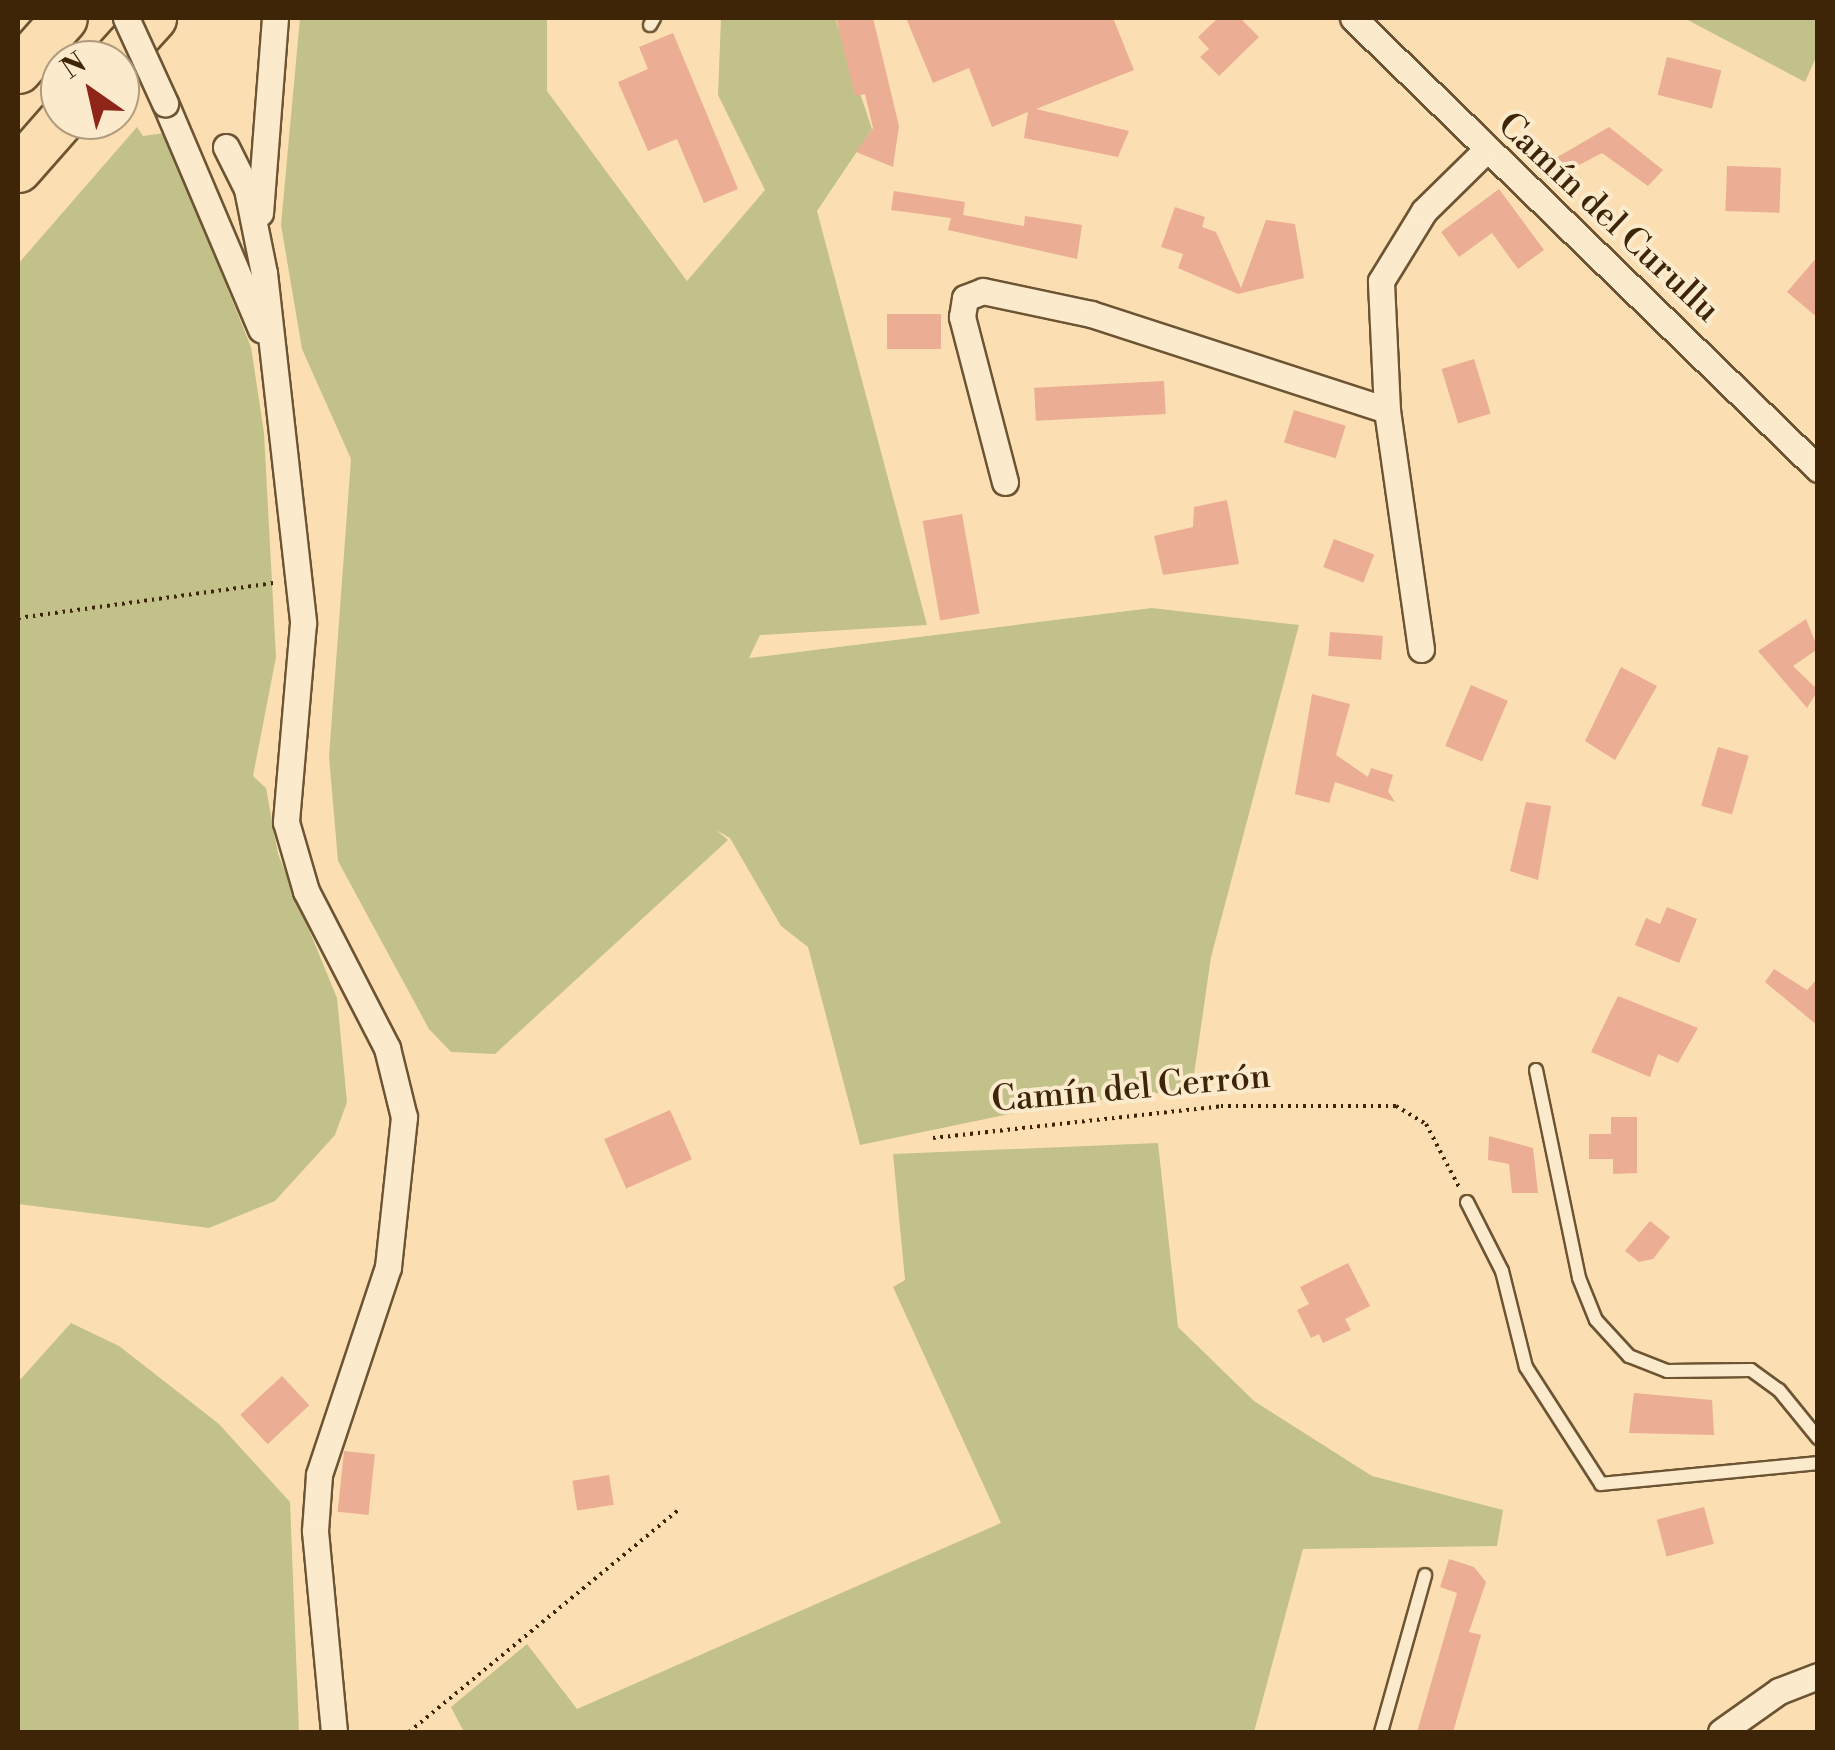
<!DOCTYPE html>
<html>
<head>
<meta charset="utf-8">
<style>
  body { margin:0 }
  #map { position:relative; width:1835px; height:1750px; overflow:hidden; background:#fbdfb2; font-family:"Libre Bodoni",serif }
  div>[style] { position:absolute }
  .green>* { inset:0; background:#c2c18a }
  .building>* { inset:0; background:#ebad94; transform-origin:0 0 }
  .path>* { height:4px; margin-top:-2px; transform-origin:0; background:repeating-linear-gradient(90deg,#3e2507 0 2.5px,transparent 0 7.5px) }
  .roads { filter:drop-shadow(2px 0 #6d5432) drop-shadow(-2px 0 #6d5432) drop-shadow(0 2px #6d5432) drop-shadow(0 -2px #6d5432) }
  .service>* { height:12px; margin:-6px; padding:0 6px; transform-origin:6px; border-radius:6px; background:#fceacd }
  .minor>* { height:25px; margin:-12.5px; padding:0 12.5px; transform-origin:12.5px; border-radius:12.5px; background:#fceacd }
  .motorway>* { height:45px; margin:-22.5px; padding:0 22.5px; transform-origin:22.5px; border-radius:22.5px; background:#fbdfb2 }
  .bridges { filter:drop-shadow(2px 0 #6d5432) drop-shadow(-2px 0 #6d5432) drop-shadow(0 2px #6d5432) drop-shadow(0 -2px #6d5432) }
  .minor-bridge>* { height:25px; margin:-12.5px; padding:0 12.5px; transform-origin:12.5px; border-radius:12.5px; background:#fceacd }
  span { translate:-50% -50%; white-space:nowrap; text-align:center; line-height:1.15; -webkit-text-stroke:8px #fceacd; paint-order:stroke }
  .street-label { font-size:35px; color:#3e2507 }
  .frame { position:absolute; inset:0; border:20px solid #3e2507; pointer-events:none }
  .north { position:absolute; left:40px; top:40px; width:100px; height:100px; box-sizing:border-box; background:#fceacd; border:2px solid #b09b7e; border-radius:50%; rotate:326deg; font-size:28px; font-weight:700; line-height:40px; text-align:center; color:#3e2507 }
  .north::after { content:''; display:block; margin:auto; width:35px; height:45px; background:#8f2418; clip-path:polygon(50% 0,100% 100%,50% 72%,0 100%) }
</style>
</head>
<body>
<div id="map">
  <div class="green">
    <i style="clip-path:polygon(300px 18px,547px 18px,547px 91px,687px 281px,765px 190px,718px 95px,721px 18px,835px 18px,872px 129px,817px 211px,927px 625px,760px 635px,749px 658px,1152px 608px,1299px 625px,1211px 957px,1192px 1089px,1048px 1106px,860px 1145px,808px 947px,781px 926px,730px 838px,716px 830px,728px 840px,495px 1054px,451px 1052px,429px 1029px,338px 861px,329px 757px,351px 459px,302px 349px,281px 225px)"></i>
    <i style="clip-path:polygon(1684px 18px,1817px 18px,1817px 55px,1805px 82px)"></i>
    <i style="clip-path:polygon(137px 127px,143px 136px,165px 133px,251px 347px,264px 433px,276px 657px,253px 776px,266px 788px,278px 854px,337px 998px,347px 1102px,335px 1135px,275px 1201px,209px 1228px,18px 1204px,18px 264px)"></i>
    <i style="clip-path:polygon(1158px 1143px,1178px 1327px,1254px 1401px,1372px 1476px,1503px 1510px,1497px 1546px,1303px 1549px,1254px 1732px,464px 1732px,451px 1707px,527px 1644px,577px 1709px,1001px 1523px,893px 1287px,905px 1280px,893px 1154px)"></i>
    <i style="clip-path:polygon(71px 1323px,119px 1346px,219px 1424px,290px 1502px,299px 1732px,18px 1732px,18px 1382px)"></i>
  </div>
  <div class="building">
    <i style="clip-path:polygon(836px 18px,873px 18px,899px 126px,893px 167px,856px 152px,873px 128px,865px 94px,855px 96px)"></i>
    <i style="clip-path:polygon(906px 18px,1113px 18px,1134px 70px,1036px 109px,1129px 131px,1118px 157px,1024px 138px,1028px 112px,992px 127px,969px 68px,933px 83px)"></i>
    <i style="clip-path:polygon(1218px 18px,1240px 18px,1259px 37px,1219px 76px,1200px 57px,1209px 49px,1198px 37px)"></i>
    <i style="clip-path:polygon(673px 33px,738px 189px,704px 203px,677px 139px,648px 151px,618px 82px,648px 69px,639px 47px)"></i>
    <i style="left:1667px;top:57px;width:56px;height:39px;rotate:14deg"></i>
    <i style="clip-path:polygon(1609px 127px,1663px 170px,1648px 186px,1602px 153px,1550px 180px,1542px 166px)"></i>
    <i style="left:1727px;top:166px;width:54px;height:45px;rotate:2deg"></i>
    <i style="clip-path:polygon(1499px 189px,1544px 250px,1518px 269px,1492px 233px,1459px 257px,1441px 232px)"></i>
    <i style="clip-path:polygon(894px 191px,965px 202px,963px 215px,1024px 226px,1025px 216px,1082px 225px,1077px 259px,948px 230px,951px 218px,891px 210px)"></i>
    <i style="clip-path:polygon(1175px 207px,1205px 217px,1202px 227px,1216px 232px,1241px 288px,1266px 220px,1295px 224px,1304px 278px,1238px 294px,1178px 268px,1183px 254px,1161px 247px)"></i>
    <i style="clip-path:polygon(1818px 256px,1818px 318px,1787px 292px)"></i>
    <i style="left:941px;top:314px;width:35px;height:54px;rotate:90deg"></i>
    <i style="left:1474px;top:359px;width:57px;height:34px;rotate:73deg"></i>
    <i style="left:1164px;top:381px;width:33px;height:130px;rotate:87deg"></i>
    <i style="left:1294px;top:410px;width:54px;height:34px;rotate:17deg"></i>
    <i style="clip-path:polygon(1227px 500px,1239px 564px,1163px 575px,1154px 536px,1193px 527px,1194px 507px)"></i>
    <i style="left:962px;top:514px;width:101px;height:40px;rotate:80deg"></i>
    <i style="left:1334px;top:539px;width:43px;height:30px;rotate:21deg"></i>
    <i style="clip-path:polygon(1806px 619px,1818px 649px,1793px 666px,1818px 690px,1807px 708px,1758px 651px)"></i>
    <i style="left:1330px;top:632px;width:53px;height:24px;rotate:4deg"></i>
    <i style="clip-path:polygon(1621px 667px,1657px 686px,1615px 760px,1585px 741px)"></i>
    <i style="left:1471px;top:685px;width:40px;height:66px;rotate:23deg"></i>
    <i style="clip-path:polygon(1312px 694px,1350px 704px,1336px 755px,1368px 777px,1371px 768px,1393px 775px,1388px 791px,1395px 802px,1335px 782px,1329px 803px,1295px 794px)"></i>
    <i style="left:1718px;top:747px;width:32px;height:61px;rotate:16deg"></i>
    <i style="clip-path:polygon(1526px 802px,1551px 806px,1538px 880px,1510px 871px)"></i>
    <i style="clip-path:polygon(1667px 907px,1697px 919px,1679px 963px,1635px 945px,1646px 918px,1660px 924px)"></i>
    <i style="clip-path:polygon(1774px 969px,1807px 990px,1818px 978px,1818px 1026px,1765px 982px)"></i>
    <i style="clip-path:polygon(1618px 996px,1698px 1028px,1678px 1063px,1658px 1054px,1650px 1077px,1591px 1052px)"></i>
    <i style="left:670px;top:1110px;width:54px;height:72px;rotate:66deg"></i>
    <i style="clip-path:polygon(1611px 1117px,1637px 1117px,1637px 1173px,1613px 1174px,1613px 1159px,1589px 1159px,1589px 1134px,1611px 1134px)"></i>
    <i style="clip-path:polygon(1489px 1136px,1533px 1148px,1538px 1193px,1512px 1193px,1509px 1164px,1488px 1160px)"></i>
    <i style="clip-path:polygon(1650px 1221px,1670px 1237px,1653px 1259px,1639px 1262px,1625px 1251px)"></i>
    <i style="clip-path:polygon(1348px 1263px,1370px 1306px,1345px 1319px,1351px 1330px,1323px 1343px,1319px 1334px,1311px 1338px,1297px 1310px,1309px 1304px,1300px 1287px)"></i>
    <i style="left:282px;top:1376px;width:40px;height:57px;rotate:47deg"></i>
    <i style="clip-path:polygon(1634px 1393px,1712px 1400px,1714px 1435px,1629px 1433px)"></i>
    <i style="left:344px;top:1451px;width:31px;height:61px;rotate:6deg"></i>
    <i style="left:609px;top:1475px;width:30px;height:37px;rotate:81deg"></i>
    <i style="left:1704px;top:1507px;width:38px;height:49px;rotate:75deg"></i>
    <i style="clip-path:polygon(1449px 1559px,1474px 1567px,1486px 1582px,1469px 1632px,1481px 1635px,1453px 1732px,1417px 1732px,1457px 1593px,1440px 1587px)"></i>
  </div>
  <div class="path">
    <i style="left:18px;top:618px;width:258px;rotate:-7.8deg"></i>
    <i style="left:933px;top:1138px;width:290px;rotate:-6.3deg"></i>
    <i style="left:1221px;top:1106px;width:175px"></i>
    <i style="left:1396px;top:1106px;width:35px;rotate:31deg"></i>
    <i style="left:1426px;top:1124px;width:73px;rotate:62.4deg"></i>
    <i style="left:409px;top:1732px;width:349px;rotate:-39.5deg"></i>
  </div>
  <div class="roads">
    <div class="service">
      <i style="left:650px;top:25px;width:8px;rotate:-60deg"></i>
      <i style="left:1536px;top:1070px;width:212px;rotate:78.3deg"></i>
      <i style="left:1579px;top:1278px;width:45px;rotate:68deg"></i>
      <i style="left:1596px;top:1320px;width:49px;rotate:47.5deg"></i>
      <i style="left:1629px;top:1356px;width:41px;rotate:21.5deg"></i>
      <i style="left:1667px;top:1371px;width:84px;rotate:-0.7deg"></i>
      <i style="left:1751px;top:1370px;width:34px;rotate:36deg"></i>
      <i style="left:1779px;top:1390px;width:62px;rotate:50.9deg"></i>
      <i style="left:1467px;top:1202px;width:77px;rotate:63.1deg"></i>
      <i style="left:1502px;top:1271px;width:99px;rotate:76deg"></i>
      <i style="left:1526px;top:1367px;width:139px;rotate:57.3deg"></i>
      <i style="left:1601px;top:1484px;width:218px;rotate:-5.5deg"></i>
      <i style="left:1381px;top:1732px;width:163px;rotate:-74.3deg"></i>
    </div>
    <div class="minor">
      <i style="left:1353px;top:18px;width:648px;rotate:44.12deg"></i>
      <i style="left:165px;top:103px;width:246px;rotate:67deg"></i>
      <i style="left:226px;top:147px;width:47px;rotate:63.4deg"></i>
      <i style="left:247px;top:189px;width:86px;rotate:78.6deg"></i>
      <i style="left:264px;top:273px;width:352px;rotate:83.6deg"></i>
      <i style="left:303px;top:623px;width:200px;rotate:94.9deg"></i>
      <i style="left:286px;top:822px;width:72px;rotate:73.8deg"></i>
      <i style="left:306px;top:891px;width:177px;rotate:62.7deg"></i>
      <i style="left:387px;top:1048px;width:71px;rotate:76.2deg"></i>
      <i style="left:404px;top:1117px;width:151px;rotate:96.1deg"></i>
      <i style="left:388px;top:1267px;width:219px;rotate:108.4deg"></i>
      <i style="left:319px;top:1475px;width:56px;rotate:94.1deg"></i>
      <i style="left:315px;top:1531px;width:202px;rotate:84.6deg"></i>
      <i style="left:260px;top:213px;width:196px;rotate:-85.6deg"></i>
      <i style="left:1005px;top:482px;width:171px;rotate:-104.6deg"></i>
      <i style="left:962px;top:317px;width:19px;rotate:-81deg"></i>
      <i style="left:965px;top:298px;width:19px;rotate:-21deg"></i>
      <i style="left:983px;top:291px;width:110px;rotate:12deg"></i>
      <i style="left:1091px;top:314px;width:311px;rotate:18deg"></i>
      <i style="left:1421px;top:649px;width:241px;rotate:-98.1deg"></i>
      <i style="left:1387px;top:410px;width:129px;rotate:-92.7deg"></i>
      <i style="left:1381px;top:281px;width:82px;rotate:-58.4deg"></i>
      <i style="left:1424px;top:211px;width:84px;rotate:-44.5deg"></i>
      <i style="left:1721px;top:1732px;width:71px;rotate:-35.3deg"></i>
      <i style="left:1779px;top:1691px;width:42px;rotate:-21deg"></i>
    </div>
    <div class="motorway">
      <i style="left:115px;top:60px;width:57px;rotate:-47.9deg"></i>
      <i style="left:18px;top:70px;width:69px;rotate:-48.5deg"></i>
      <i style="left:18px;top:169px;width:65px;rotate:-48.7deg"></i>
    </div>
  </div>
  <div class="bridges">
    <div class="minor-bridge">
      <i style="left:126px;top:18px;width:94px;rotate:65.4deg"></i>
    </div>
  </div>
  <div class="street-label">
    <span style="left:1608px;top:218px;rotate:43deg">Camín del Curullu</span>
    <span style="left:1131px;top:1089px;rotate:-5deg">Camín del Cerrón</span>
  </div>
  <div class="frame"></div>
  <div class="north">N</div>
</div>
</body>
</html>
